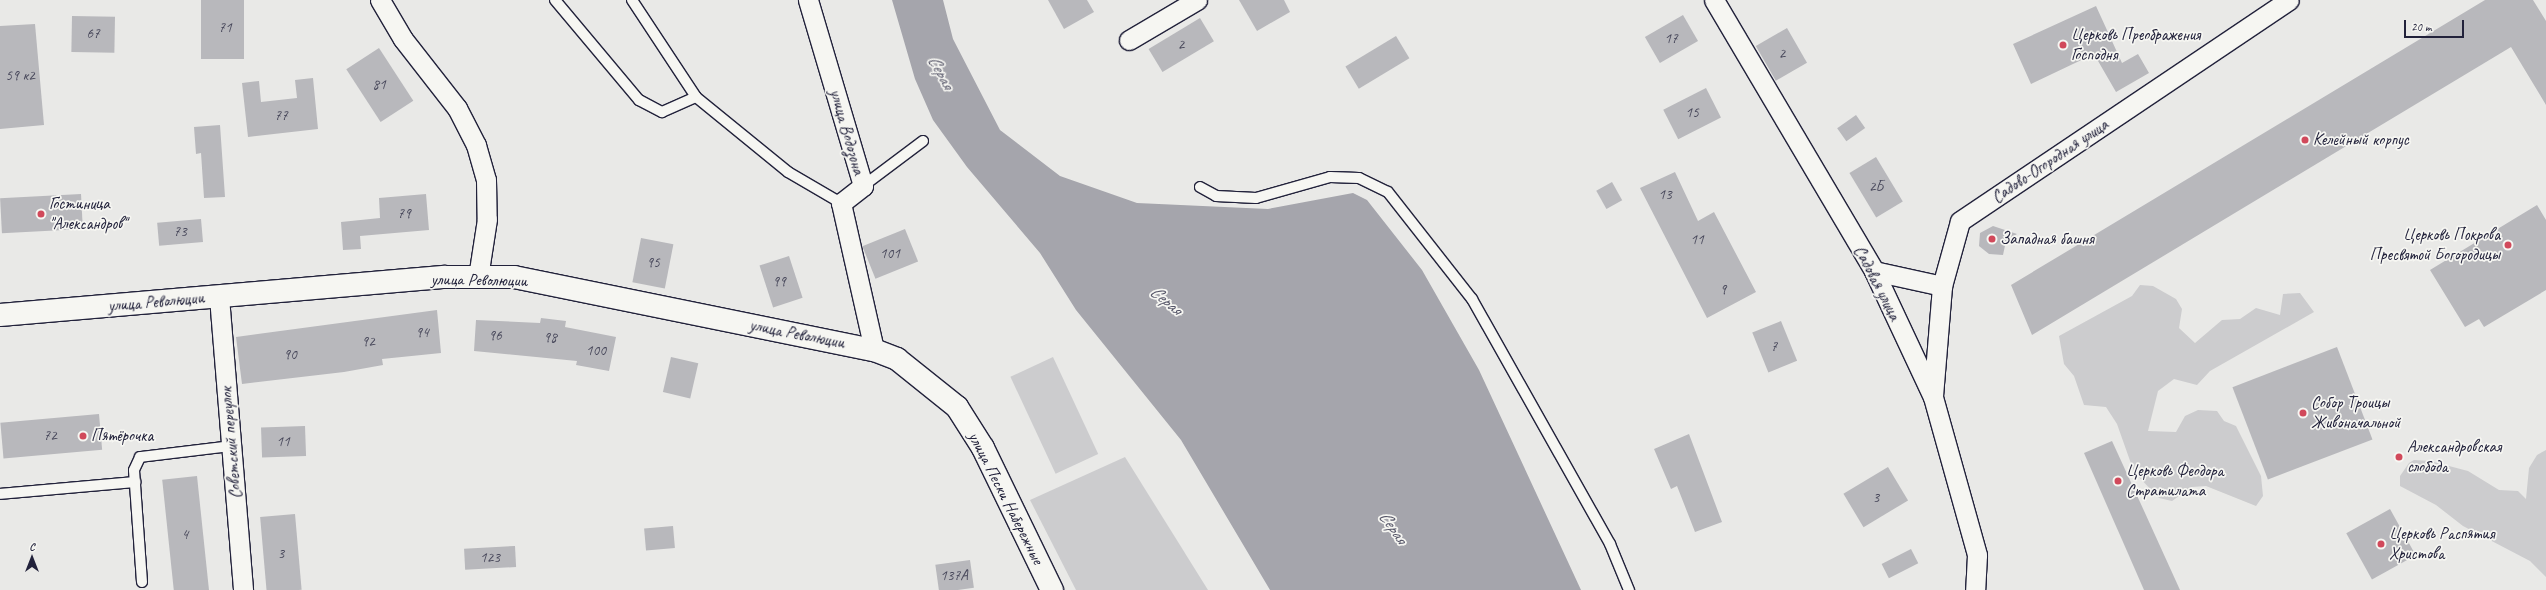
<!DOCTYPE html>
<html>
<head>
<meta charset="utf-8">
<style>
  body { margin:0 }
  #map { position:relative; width:2546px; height:590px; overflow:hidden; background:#e9e9e7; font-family:Caveat,sans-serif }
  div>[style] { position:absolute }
  .green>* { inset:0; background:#ccccce; transform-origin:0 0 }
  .water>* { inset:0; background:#a5a5ac }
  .building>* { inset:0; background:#b8b8bc; transform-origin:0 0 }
  .roads { filter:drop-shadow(1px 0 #22223b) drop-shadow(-1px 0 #22223b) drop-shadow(0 1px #22223b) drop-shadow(0 -1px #22223b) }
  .lane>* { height:10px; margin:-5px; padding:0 5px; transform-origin:5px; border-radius:5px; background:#f6f6f2 }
  .street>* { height:19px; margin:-9.5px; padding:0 9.5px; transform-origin:9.5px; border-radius:9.5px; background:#f6f6f2 }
  .secondary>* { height:22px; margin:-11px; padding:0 11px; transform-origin:11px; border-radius:11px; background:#f6f6f2 }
  .dots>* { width:11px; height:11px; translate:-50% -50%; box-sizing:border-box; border:2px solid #f6f6f2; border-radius:50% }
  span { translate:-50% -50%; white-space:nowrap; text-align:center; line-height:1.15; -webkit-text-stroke:3.5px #f6f6f2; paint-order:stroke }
  .number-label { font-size:15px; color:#48485b }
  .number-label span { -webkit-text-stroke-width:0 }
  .poi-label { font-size:17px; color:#22223b }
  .left { translate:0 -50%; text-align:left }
  .right { translate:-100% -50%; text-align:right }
  .street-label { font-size:17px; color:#22223b }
  .water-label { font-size:18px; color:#565668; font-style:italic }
  .north { position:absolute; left:12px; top:538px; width:40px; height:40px; -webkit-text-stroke:3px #f6f6f2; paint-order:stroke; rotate:0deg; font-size:11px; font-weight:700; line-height:16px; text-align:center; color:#22223b }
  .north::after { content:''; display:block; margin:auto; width:14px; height:18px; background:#22223b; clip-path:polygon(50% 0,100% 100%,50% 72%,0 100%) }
  .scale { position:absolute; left:2404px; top:20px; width:60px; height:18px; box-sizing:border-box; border:2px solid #22223b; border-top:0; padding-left:5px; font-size:12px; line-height:14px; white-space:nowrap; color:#22223b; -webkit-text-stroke:3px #f6f6f2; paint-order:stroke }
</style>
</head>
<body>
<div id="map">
  <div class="green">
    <i style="clip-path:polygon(2140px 285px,2153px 286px,2176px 299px,2182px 309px,2179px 328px,2195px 343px,2222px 320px,2240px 319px,2256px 308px,2280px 315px,2283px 294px,2300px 293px,2314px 312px,2210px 371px,2197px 385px,2174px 379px,2158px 391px,2148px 431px,2176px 432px,2185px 416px,2198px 410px,2217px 411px,2224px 421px,2236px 426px,2261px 476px,2263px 496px,2256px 506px,2206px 486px,2192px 487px,2172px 501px,2159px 498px,2134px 472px,2117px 424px,2106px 407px,2084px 405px,2074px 376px,2064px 364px,2059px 336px,2132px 296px)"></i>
    <i style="left:1053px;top:357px;width:107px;height:47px;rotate:65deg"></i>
    <i style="clip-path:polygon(2546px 450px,2546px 577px,2530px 561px,2463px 526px,2436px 505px,2400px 486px,2400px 476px,2409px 463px,2414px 460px,2430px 461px,2468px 471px,2499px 490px,2518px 491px,2526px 499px,2529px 468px,2537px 455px)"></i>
    <i style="clip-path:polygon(1125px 457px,1208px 590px,1076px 590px,1030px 500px)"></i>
  </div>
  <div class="water">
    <i style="clip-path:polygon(892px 0,943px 0,953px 39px,1000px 130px,1060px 176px,1137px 203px,1268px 209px,1353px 193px,1367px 200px,1422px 270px,1479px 370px,1581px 590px,1270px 590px,1181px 440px,1076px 310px,1040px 253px,967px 167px,933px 120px,915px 79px)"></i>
  </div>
  <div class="building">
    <i style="left:201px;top:0;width:43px;height:59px"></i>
    <i style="clip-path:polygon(1048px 0,1087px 0,1094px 12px,1064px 29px)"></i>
    <i style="clip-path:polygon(1239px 0,1284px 0,1290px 12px,1257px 31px)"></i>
    <i style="clip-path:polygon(2485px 0,2533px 0,2546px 21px,2546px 105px,2511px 47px,2032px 335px,2011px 285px)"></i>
    <i style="clip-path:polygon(2096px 6px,2122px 63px,2138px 54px,2149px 73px,2116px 92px,2094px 54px,2031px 84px,2013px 44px)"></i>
    <i style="left:1683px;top:15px;width:30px;height:44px;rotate:60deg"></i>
    <i style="left:72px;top:16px;width:43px;height:36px;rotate:1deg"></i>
    <i style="left:1200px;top:18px;width:27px;height:60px;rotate:59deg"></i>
    <i style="clip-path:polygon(35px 24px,44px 125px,0 129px,0 26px)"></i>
    <i style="left:1787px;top:28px;width:40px;height:36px;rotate:60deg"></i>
    <i style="left:1396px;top:36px;width:26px;height:59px;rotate:59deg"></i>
    <i style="left:379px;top:48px;width:63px;height:39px;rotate:57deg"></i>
    <i style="clip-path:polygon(313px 78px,318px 129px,248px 137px,242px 83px,259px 81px,261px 102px,297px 98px,295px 80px)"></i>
    <i style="left:1706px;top:88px;width:33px;height:48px;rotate:63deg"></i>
    <i style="left:1856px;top:115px;width:16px;height:23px;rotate:55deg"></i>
    <i style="clip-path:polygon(220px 125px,225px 197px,204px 198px,201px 153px,196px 154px,194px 127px)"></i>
    <i style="left:1876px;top:157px;width:52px;height:31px;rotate:59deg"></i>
    <i style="clip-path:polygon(1675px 172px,1698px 221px,1714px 212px,1756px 292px,1707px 318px,1640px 188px)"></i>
    <i style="left:1612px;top:182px;width:21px;height:18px;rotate:61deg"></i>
    <i style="left:81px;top:194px;width:35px;height:81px;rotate:87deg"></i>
    <i style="clip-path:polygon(426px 194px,429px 230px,360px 236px,361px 249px,343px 250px,341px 222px,380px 218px,379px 198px)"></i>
    <i style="clip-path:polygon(2537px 205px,2546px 220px,2546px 290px,2484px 327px,2479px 319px,2465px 327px,2430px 270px)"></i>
    <i style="left:201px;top:219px;width:23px;height:44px;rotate:85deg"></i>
    <i style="clip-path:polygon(1993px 226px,2017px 234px,2006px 241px,2003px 255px,1989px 254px,1979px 246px,1980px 233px)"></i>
    <i style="left:905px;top:229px;width:35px;height:46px;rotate:68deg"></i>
    <i style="left:641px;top:238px;width:33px;height:45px;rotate:11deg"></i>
    <i style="left:789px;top:256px;width:44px;height:31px;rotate:72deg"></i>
    <i style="clip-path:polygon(437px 310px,441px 353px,382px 359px,383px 365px,344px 372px,242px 384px,236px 337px)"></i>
    <i style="clip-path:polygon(541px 318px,566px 321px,565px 327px,616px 337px,609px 371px,576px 365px,577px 361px,474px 351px,476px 320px,540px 323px)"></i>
    <i style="left:1781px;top:321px;width:43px;height:31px;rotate:68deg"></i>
    <i style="left:2337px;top:347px;width:99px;height:112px;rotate:69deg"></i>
    <i style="left:671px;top:357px;width:28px;height:36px;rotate:13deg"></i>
    <i style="left:99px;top:414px;width:36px;height:99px;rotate:85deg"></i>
    <i style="left:305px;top:426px;width:30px;height:44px;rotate:88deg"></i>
    <i style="clip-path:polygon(1689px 434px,1722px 522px,1695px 532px,1677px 486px,1671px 489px,1654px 449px)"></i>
    <i style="clip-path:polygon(2112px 441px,2145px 513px,2180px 590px,2144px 590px,2084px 453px)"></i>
    <i style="left:1888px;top:467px;width:39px;height:52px;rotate:59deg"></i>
    <i style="left:197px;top:476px;width:115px;height:35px;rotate:84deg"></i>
    <i style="left:2390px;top:509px;width:53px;height:50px;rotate:61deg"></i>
    <i style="left:295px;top:514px;width:76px;height:35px;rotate:85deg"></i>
    <i style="left:673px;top:526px;width:22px;height:29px;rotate:85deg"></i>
    <i style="left:515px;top:546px;width:21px;height:51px;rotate:87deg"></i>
    <i style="left:1911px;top:549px;width:16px;height:33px;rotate:63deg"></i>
    <i style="left:970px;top:560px;width:28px;height:35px;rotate:82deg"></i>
  </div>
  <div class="roads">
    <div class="lane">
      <i style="left:555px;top:0;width:131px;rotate:50deg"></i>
      <i style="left:639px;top:100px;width:26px;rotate:28deg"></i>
      <i style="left:662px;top:112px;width:37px;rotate:-24deg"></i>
      <i style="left:632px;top:0;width:116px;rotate:56.6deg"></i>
      <i style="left:696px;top:97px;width:119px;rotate:39.2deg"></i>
      <i style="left:788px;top:172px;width:61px;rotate:30.3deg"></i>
      <i style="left:863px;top:186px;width:75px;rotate:-36.9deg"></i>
      <i style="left:1200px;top:187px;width:18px;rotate:29deg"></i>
      <i style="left:1216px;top:196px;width:40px;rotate:2.9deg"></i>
      <i style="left:1256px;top:198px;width:77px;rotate:-15.8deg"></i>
      <i style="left:1330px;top:177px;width:29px;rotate:2deg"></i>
      <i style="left:1359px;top:178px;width:32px;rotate:26deg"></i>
      <i style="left:1388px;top:192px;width:136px;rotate:51.9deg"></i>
      <i style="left:1472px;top:299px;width:281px;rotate:60.6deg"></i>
      <i style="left:1610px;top:544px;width:50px;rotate:67.6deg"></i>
      <i style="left:0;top:494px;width:136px;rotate:-5.1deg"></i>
      <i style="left:142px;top:582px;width:112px;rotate:-94.1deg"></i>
      <i style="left:134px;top:470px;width:14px;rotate:-65deg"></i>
      <i style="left:140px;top:457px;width:92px;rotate:-6.9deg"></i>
    </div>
    <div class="street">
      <i style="left:380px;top:0;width:45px;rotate:59.5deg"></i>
      <i style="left:403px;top:39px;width:88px;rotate:52deg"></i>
      <i style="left:457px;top:108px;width:42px;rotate:62.8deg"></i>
      <i style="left:476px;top:145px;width:36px;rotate:74deg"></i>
      <i style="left:486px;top:180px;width:39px;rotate:89deg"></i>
      <i style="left:487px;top:219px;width:59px;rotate:98.8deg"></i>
      <i style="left:808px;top:0;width:194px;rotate:73.5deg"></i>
      <i style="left:863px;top:186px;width:28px;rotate:142deg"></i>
      <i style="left:841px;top:203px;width:151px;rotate:77.3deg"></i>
      <i style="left:1714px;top:0;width:315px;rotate:59.4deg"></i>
      <i style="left:1874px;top:271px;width:139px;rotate:64.9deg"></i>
      <i style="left:1933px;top:397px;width:164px;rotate:74.4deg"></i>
      <i style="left:1977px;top:555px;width:35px;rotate:93deg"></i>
      <i style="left:1129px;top:40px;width:79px;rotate:-30.5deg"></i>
      <i style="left:1874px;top:271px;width:70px;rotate:12.4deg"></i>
      <i style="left:219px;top:297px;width:294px;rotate:85.3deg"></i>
      <i style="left:1933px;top:396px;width:110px;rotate:-85.3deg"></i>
      <i style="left:1942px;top:286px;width:67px;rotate:-74.5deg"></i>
      <i style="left:1960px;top:221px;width:396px;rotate:-33.9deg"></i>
    </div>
    <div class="secondary">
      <i style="left:0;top:315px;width:447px;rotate:-4.9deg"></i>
      <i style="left:445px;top:277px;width:69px"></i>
      <i style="left:514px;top:277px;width:367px;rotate:11.5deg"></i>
      <i style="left:874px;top:350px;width:25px;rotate:21deg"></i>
      <i style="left:897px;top:359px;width:77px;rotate:38.7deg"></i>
      <i style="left:957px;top:407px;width:49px;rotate:57.6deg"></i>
      <i style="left:983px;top:448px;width:158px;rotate:64.1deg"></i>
    </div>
  </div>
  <div class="dots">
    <i style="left:2063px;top:45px;background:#d1495b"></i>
    <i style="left:2305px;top:140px;background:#d1495b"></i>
    <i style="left:41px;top:214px;background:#d1495b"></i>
    <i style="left:1992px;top:239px;background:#d1495b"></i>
    <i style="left:2508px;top:245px;background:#d1495b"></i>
    <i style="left:2303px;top:413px;background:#d1495b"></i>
    <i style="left:83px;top:436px;background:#d1495b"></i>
    <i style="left:2399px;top:457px;background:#d1495b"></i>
    <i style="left:2118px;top:481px;background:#d1495b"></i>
    <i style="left:2381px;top:544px;background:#d1495b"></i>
  </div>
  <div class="number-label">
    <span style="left:225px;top:28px">71</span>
    <span style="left:93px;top:34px">67</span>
    <span style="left:1671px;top:39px">17</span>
    <span style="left:1181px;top:45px">2</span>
    <span style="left:1782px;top:54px">2</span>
    <span style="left:20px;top:76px">59 к2</span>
    <span style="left:379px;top:85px">81</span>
    <span style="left:1692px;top:113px">15</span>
    <span style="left:281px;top:116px">77</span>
    <span style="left:1876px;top:187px">2Б</span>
    <span style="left:1665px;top:195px">13</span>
    <span style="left:404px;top:214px">79</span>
    <span style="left:180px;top:232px">73</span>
    <span style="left:1697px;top:240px">11</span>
    <span style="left:890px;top:254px">101</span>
    <span style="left:653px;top:263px">95</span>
    <span style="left:779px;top:282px">99</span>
    <span style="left:1723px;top:290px">9</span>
    <span style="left:422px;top:333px">94</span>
    <span style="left:495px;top:336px">96</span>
    <span style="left:550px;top:338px">98</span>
    <span style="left:368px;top:342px">92</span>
    <span style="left:1774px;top:347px">7</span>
    <span style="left:596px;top:351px">100</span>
    <span style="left:290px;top:355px">90</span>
    <span style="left:50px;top:436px">72</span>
    <span style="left:283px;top:442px">11</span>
    <span style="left:1876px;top:498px">3</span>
    <span style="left:185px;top:535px">4</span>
    <span style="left:281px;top:554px">3</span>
    <span style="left:490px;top:558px">123</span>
    <span style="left:954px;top:576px">137А</span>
  </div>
  <div class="poi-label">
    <span class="left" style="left:2071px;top:45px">Церковь Преображения<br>Господня</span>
    <span class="left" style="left:2313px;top:140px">Келейный корпус</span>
    <span class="left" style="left:49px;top:214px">Гостиница<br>"Александров"</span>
    <span class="right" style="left:2500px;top:245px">Церковь Покрова<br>Пресвятой Богородицы</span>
    <span class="left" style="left:2000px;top:239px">Западная башня</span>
    <span class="left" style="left:2311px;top:413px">Собор Троицы<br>Живоначальной</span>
    <span class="left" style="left:91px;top:436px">Пятёрочка</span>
    <span class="left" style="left:2407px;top:457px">Александровская<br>слобода</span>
    <span class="left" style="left:2126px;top:481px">Церковь Феодора<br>Стратилата</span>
    <span class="left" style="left:2389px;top:544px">Церковь Распятия<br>Христова</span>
  </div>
  <div class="street-label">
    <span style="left:847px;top:132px;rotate:74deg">улица Водозона</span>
    <span style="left:2050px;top:161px;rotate:-34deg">Садово-Огородная улица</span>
    <span style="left:479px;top:280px;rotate:1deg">улица Революции</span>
    <span style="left:1877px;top:283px;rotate:63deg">Садовая улица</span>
    <span style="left:156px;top:302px;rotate:-5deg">улица Революции</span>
    <span style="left:797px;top:334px;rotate:11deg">улица Революции</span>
    <span style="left:231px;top:443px;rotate:-95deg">Советский переулок</span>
    <span style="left:1006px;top:498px;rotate:63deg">улица Пески Набережные</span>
  </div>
  <div class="water-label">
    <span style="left:941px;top:72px;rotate:62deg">Серая</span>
    <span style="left:1166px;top:300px;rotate:40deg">Серая</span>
    <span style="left:1393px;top:527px;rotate:55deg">Серая</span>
  </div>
  <div class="north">С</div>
  <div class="scale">20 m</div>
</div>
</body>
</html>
